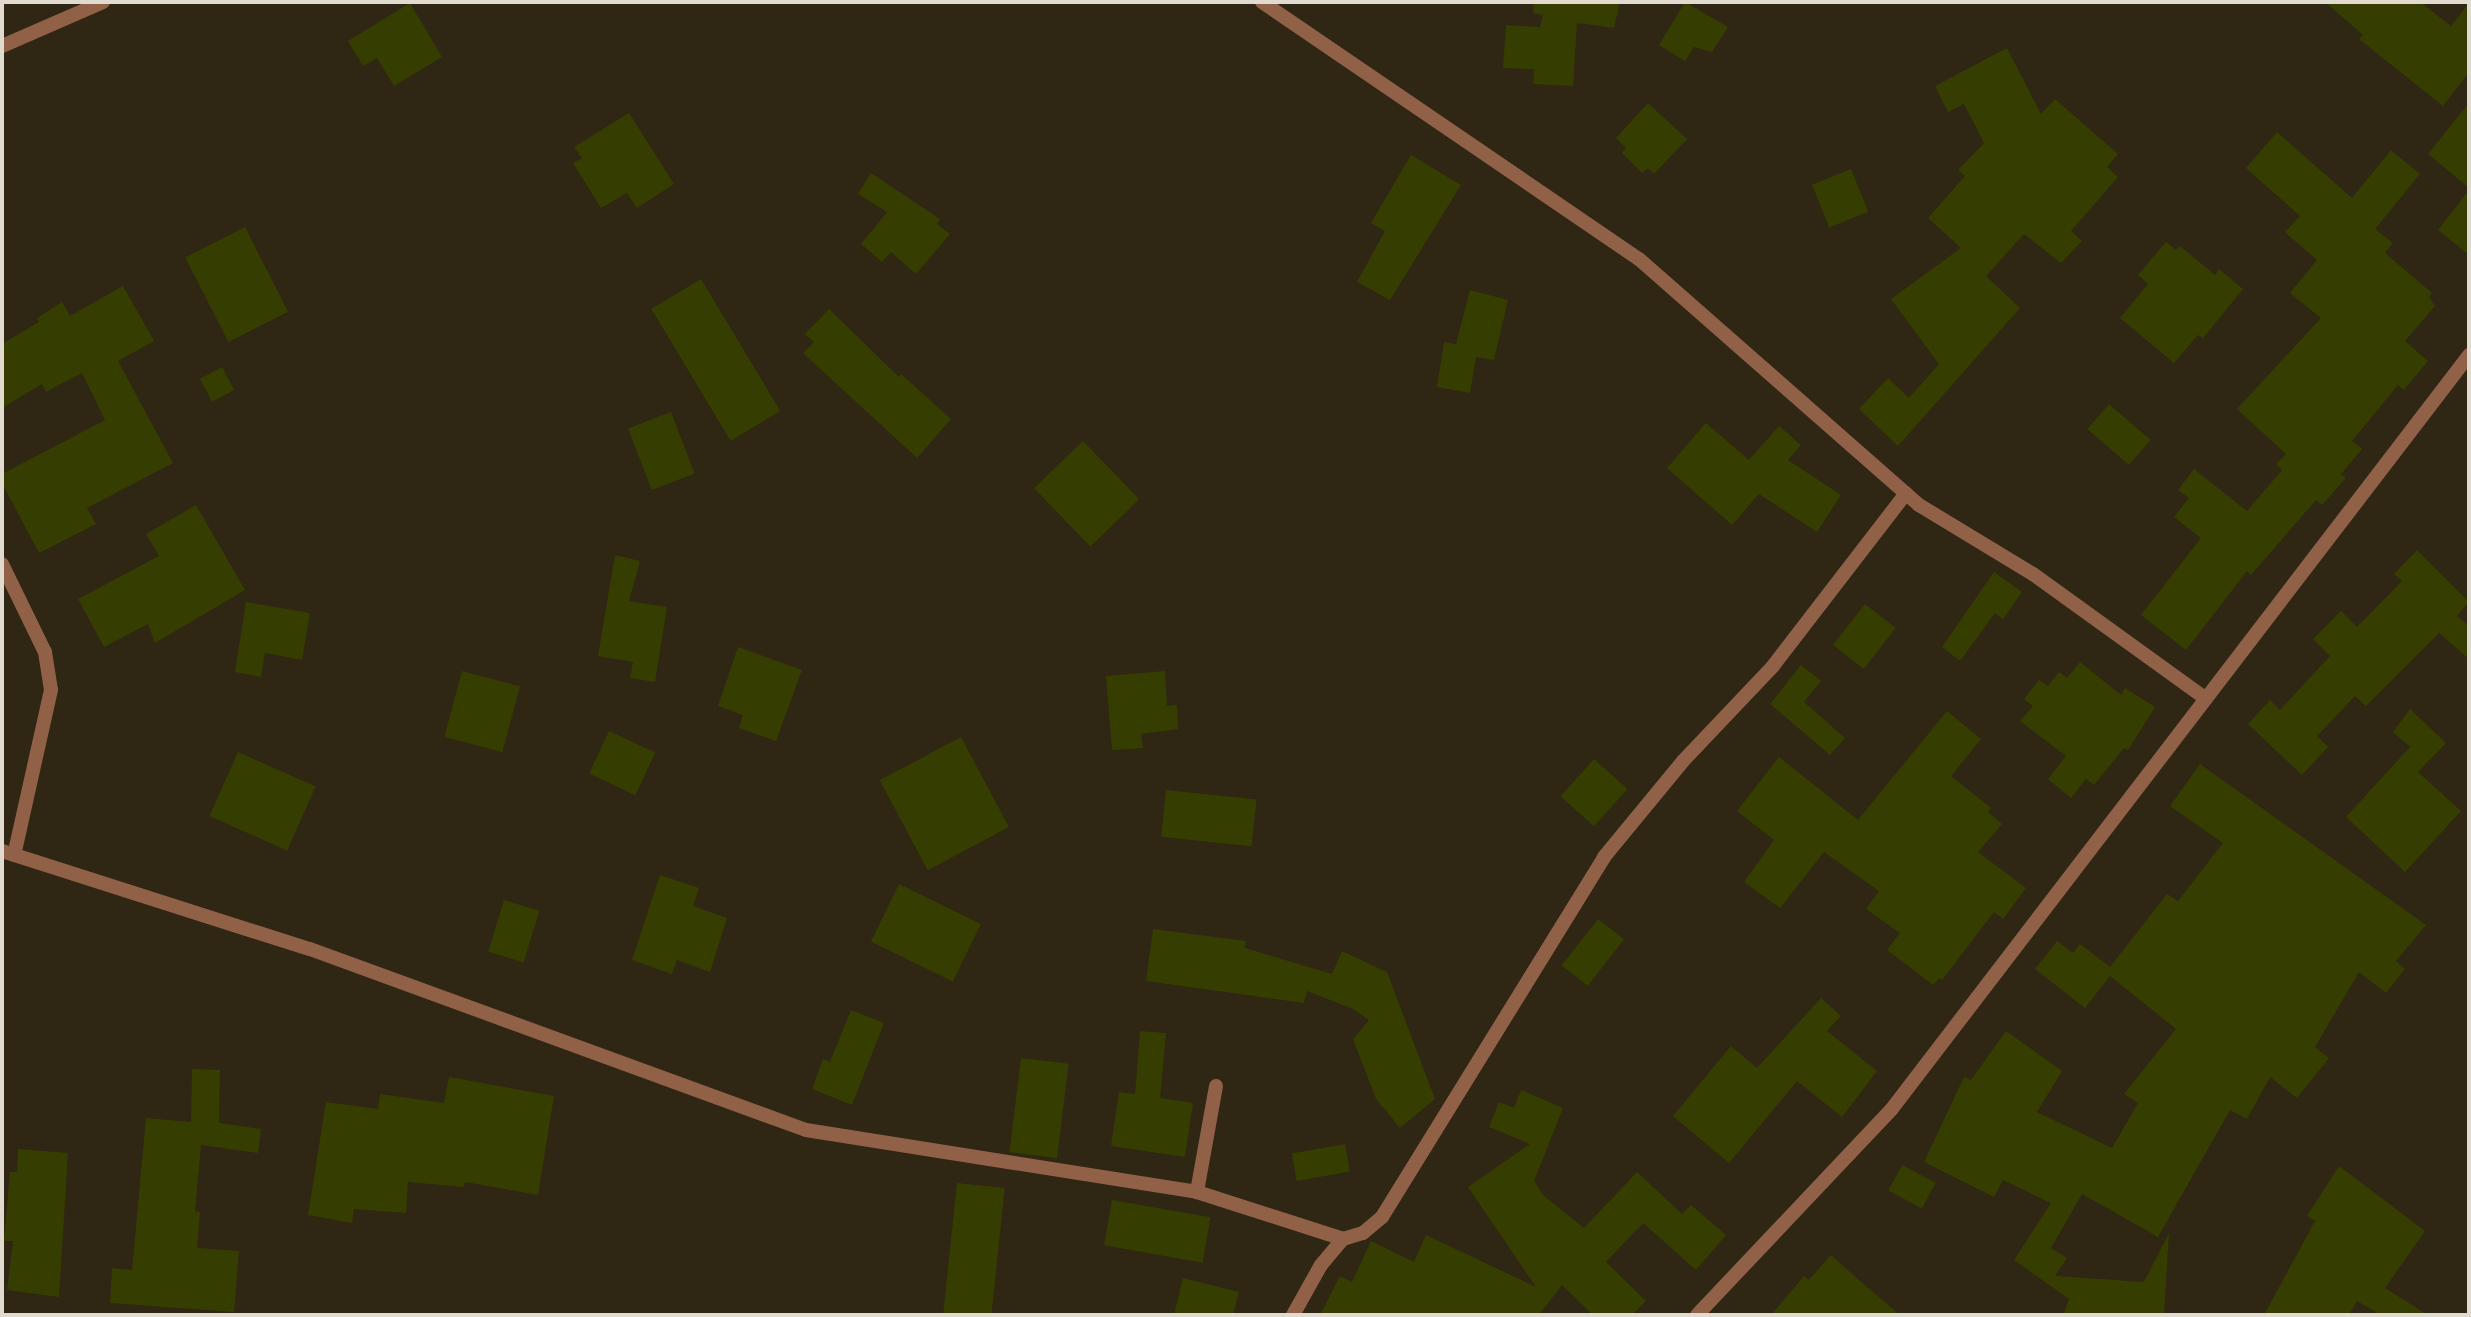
<!DOCTYPE html>
<html>
<head>
<meta charset="utf-8">
<style>
  body { margin:0 }
  #map { position:relative; width:2471px; height:1317px; overflow:hidden; background:#2f2614; font-family:Spectral,serif }
  div>[style] { position:absolute }
  .building>* { inset:0; background:#353e00; transform-origin:0 0 }
  .street>* { height:14px; margin:-7px; padding:0 7px; transform-origin:7px; border-radius:7px; background:#916147 }
  span { translate:-50% -50%; white-space:nowrap; text-align:center; line-height:1.15; -webkit-text-stroke:5px #251c0b; paint-order:stroke }
  .frame { position:absolute; inset:0; border:4px solid #e0dacf; pointer-events:none }
</style>
</head>
<body>
<div id="map">
  <div class="building">
    <i style="clip-path:polygon(1534px 2px,1620px 2px,1614px 28px,1577px 23px,1573px 86px,1533px 84px,1534px 69px,1503px 68px,1506px 25px,1540px 27px,1543px 15px,1533px 13px)"></i>
    <i style="clip-path:polygon(1685px 2px,1728px 27px,1712px 52px,1694px 47px,1685px 61px,1659px 45px)"></i>
    <i style="clip-path:polygon(2325px 2px,2420px 2px,2451px 26px,2469px 3px,2469px 72px,2443px 106px,2359px 39px,2363px 35px)"></i>
    <i style="clip-path:polygon(410px 3px,442px 57px,394px 86px,377px 58px,363px 66px,348px 41px)"></i>
    <i style="clip-path:polygon(2007px 48px,2041px 114px,2055px 99px,2118px 154px,2107px 167px,2118px 177px,2071px 231px,2082px 241px,2061px 263px,2024px 234px,1986px 276px,2020px 308px,1898px 446px,1859px 409px,1888px 378px,1909px 398px,1939px 364px,1891px 299px,1961px 248px,1928px 218px,1965px 176px,1958px 170px,1984px 143px,1964px 104px,1948px 112px,1935px 86px)"></i>
    <i style="clip-path:polygon(1648px 103px,1687px 139px,1654px 174px,1648px 168px,1642px 173px,1622px 153px,1626px 148px,1616px 138px)"></i>
    <i style="clip-path:polygon(2469px 103px,2469px 188px,2428px 154px)"></i>
    <i style="clip-path:polygon(629px 113px,674px 184px,637px 208px,627px 193px,601px 208px,573px 163px,582px 158px,574px 147px)"></i>
    <i style="clip-path:polygon(2277px 132px,2352px 198px,2391px 150px,2420px 174px,2375px 229px,2393px 243px,2385px 253px,2432px 293px,2429px 297px,2435px 306px,2405px 341px,2428px 361px,2404px 390px,2398px 385px,2352px 441px,2362px 449px,2341px 474px,2346px 478px,2322px 505px,2316px 500px,2251px 575px,2247px 571px,2186px 650px,2141px 615px,2201px 538px,2174px 517px,2189px 498px,2178px 490px,2194px 469px,2247px 511px,2282px 470px,2276px 464px,2286px 454px,2237px 409px,2321px 318px,2290px 293px,2317px 260px,2285px 232px,2300px 216px,2246px 168px)"></i>
    <i style="clip-path:polygon(1411px 155px,1461px 185px,1390px 300px,1357px 282px,1385px 231px,1371px 223px)"></i>
    <i style="left:1851px;top:169px;width:46px;height:42px;rotate:68deg"></i>
    <i style="clip-path:polygon(871px 173px,940px 219px,937px 224px,950px 234px,916px 274px,891px 252px,882px 262px,861px 244px,887px 212px,858px 194px)"></i>
    <i style="clip-path:polygon(2469px 190px,2469px 255px,2438px 230px)"></i>
    <i style="left:245px;top:227px;width:95px;height:67px;rotate:63deg"></i>
    <i style="clip-path:polygon(2166px 242px,2176px 250px,2180px 246px,2215px 275px,2219px 269px,2243px 289px,2203px 338px,2198px 335px,2174px 363px,2120px 318px,2148px 284px,2138px 275px)"></i>
    <i style="left:701px;top:279px;width:154px;height:58px;rotate:59deg"></i>
    <i style="clip-path:polygon(123px 286px,154px 341px,118px 361px,173px 463px,87px 508px,96px 524px,39px 553px,2px 483px,2px 474px,105px 420px,82px 373px,46px 392px,42px 384px,2px 408px,2px 344px,39px 322px,37px 318px,62px 302px,70px 316px)"></i>
    <i style="clip-path:polygon(1470px 290px,1508px 300px,1494px 360px,1476px 357px,1470px 393px,1437px 387px,1444px 342px,1456px 344px)"></i>
    <i style="clip-path:polygon(829px 309px,899px 377px,901px 374px,951px 419px,917px 458px,803px 353px,814px 342px,805px 334px)"></i>
    <i style="left:222px;top:367px;width:26px;height:25px;rotate:62deg"></i>
    <i style="left:2109px;top:404px;width:55px;height:33px;rotate:41deg"></i>
    <i style="left:671px;top:412px;width:66px;height:46px;rotate:69deg"></i>
    <i style="clip-path:polygon(1706px 423px,1749px 460px,1779px 426px,1801px 445px,1788px 460px,1841px 495px,1817px 532px,1759px 494px,1732px 525px,1667px 468px)"></i>
    <i style="left:1083px;top:441px;width:81px;height:68px;rotate:46deg"></i>
    <i style="clip-path:polygon(196px 505px,245px 590px,155px 643px,148px 624px,104px 647px,78px 599px,159px 556px,146px 534px)"></i>
    <i style="clip-path:polygon(2417px 550px,2469px 602px,2457px 616px,2469px 626px,2469px 659px,2439px 633px,2366px 706px,2355px 696px,2317px 736px,2328px 747px,2302px 775px,2248px 724px,2270px 700px,2280px 710px,2330px 656px,2313px 639px,2341px 611px,2357px 627px,2402px 581px,2394px 574px)"></i>
    <i style="clip-path:polygon(615px 555px,640px 561px,629px 601px,667px 607px,655px 682px,630px 678px,633px 662px,598px 656px)"></i>
    <i style="clip-path:polygon(1994px 572px,2022px 592px,2003px 619px,1995px 613px,1960px 661px,1942px 647px)"></i>
    <i style="clip-path:polygon(246px 602px,310px 613px,302px 660px,265px 653px,261px 677px,235px 672px)"></i>
    <i style="left:1865px;top:604px;width:39px;height:52px;rotate:38deg"></i>
    <i style="clip-path:polygon(738px 647px,802px 670px,776px 741px,739px 728px,743px 715px,718px 706px)"></i>
    <i style="clip-path:polygon(2080px 662px,2121px 695px,2125px 688px,2155px 707px,2128px 750px,2124px 748px,2094px 785px,2086px 779px,2071px 798px,2048px 779px,2066px 756px,2020px 721px,2033px 706px,2024px 699px,2039px 680px,2048px 686px,2059px 672px,2067px 678px)"></i>
    <i style="clip-path:polygon(1801px 665px,1821px 681px,1804px 702px,1845px 738px,1830px 755px,1770px 704px)"></i>
    <i style="left:462px;top:671px;width:60px;height:68px;rotate:15deg"></i>
    <i style="clip-path:polygon(1165px 671px,1167px 706px,1177px 705px,1178px 729px,1141px 734px,1143px 748px,1112px 750px,1106px 676px)"></i>
    <i style="clip-path:polygon(2410px 709px,2446px 743px,2418px 772px,2461px 811px,2405px 872px,2346px 817px,2410px 747px,2393px 732px)"></i>
    <i style="clip-path:polygon(1947px 711px,1981px 739px,1951px 776px,1991px 808px,1988px 812px,2002px 824px,1978px 852px,2026px 888px,2003px 919px,1994px 912px,1942px 980px,1939px 978px,1933px 985px,1887px 950px,1900px 933px,1866px 909px,1879px 891px,1824px 852px,1780px 908px,1744px 882px,1774px 840px,1737px 811px,1779px 757px,1858px 820px)"></i>
    <i style="left:609px;top:731px;width:51px;height:47px;rotate:25deg"></i>
    <i style="left:961px;top:737px;width:102px;height:92px;rotate:62deg"></i>
    <i style="left:238px;top:752px;width:85px;height:70px;rotate:24deg"></i>
    <i style="left:1594px;top:759px;width:45px;height:50px;rotate:42deg"></i>
    <i style="clip-path:polygon(2200px 764px,2426px 925px,2396px 961px,2405px 969px,2386px 993px,2359px 972px,2315px 1047px,2329px 1058px,2297px 1098px,2270px 1077px,2247px 1119px,2230px 1110px,2158px 1237px,2082px 1194px,2051px 1248px,2067px 1258px,2055px 1276px,2144px 1282px,2169px 1233px,2164px 1315px,2063px 1315px,2069px 1299px,2014px 1260px,2051px 1203px,2003px 1180px,1994px 1197px,1924px 1162px,1964px 1077px,1971px 1080px,2006px 1031px,2062px 1071px,2037px 1112px,2112px 1148px,2138px 1103px,2124px 1094px,2176px 1029px,2110px 976px,2085px 1008px,2035px 969px,2057px 941px,2073px 953px,2080px 944px,2110px 967px,2167px 894px,2178px 901px,2223px 843px,2170px 806px)"></i>
    <i style="left:1166px;top:790px;width:91px;height:47px;rotate:6deg"></i>
    <i style="clip-path:polygon(660px 875px,699px 888px,693px 906px,727px 918px,710px 972px,677px 960px,672px 974px,632px 960px)"></i>
    <i style="left:899px;top:884px;width:91px;height:64px;rotate:26deg"></i>
    <i style="left:504px;top:900px;width:37px;height:54px;rotate:17deg"></i>
    <i style="left:1598px;top:919px;width:33px;height:59px;rotate:38deg"></i>
    <i style="clip-path:polygon(1153px 929px,1246px 941px,1245px 948px,1332px 974px,1342px 951px,1387px 972px,1435px 1099px,1400px 1128px,1376px 1099px,1353px 1039px,1369px 1020px,1353px 1009px,1307px 991px,1304px 1003px,1146px 981px)"></i>
    <i style="clip-path:polygon(1821px 998px,1841px 1016px,1827px 1031px,1877px 1071px,1842px 1117px,1797px 1081px,1729px 1163px,1673px 1116px,1731px 1046px,1757px 1068px)"></i>
    <i style="clip-path:polygon(851px 1010px,884px 1023px,852px 1105px,812px 1089px,823px 1059px,830px 1062px)"></i>
    <i style="clip-path:polygon(1140px 1031px,1166px 1033px,1160px 1098px,1193px 1103px,1185px 1157px,1111px 1146px,1119px 1092px,1135px 1094px)"></i>
    <i style="left:1021px;top:1058px;width:48px;height:95px;rotate:7deg"></i>
    <i style="clip-path:polygon(192px 1069px,220px 1070px,219px 1123px,261px 1129px,258px 1153px,201px 1145px,195px 1211px,200px 1212px,197px 1248px,239px 1251px,234px 1312px,110px 1303px,112px 1268px,132px 1270px,146px 1118px,191px 1122px)"></i>
    <i style="clip-path:polygon(449px 1077px,554px 1096px,538px 1195px,465px 1182px,464px 1187px,408px 1182px,406px 1213px,354px 1209px,352px 1223px,308px 1215px,326px 1102px,378px 1109px,380px 1094px,444px 1103px)"></i>
    <i style="clip-path:polygon(1521px 1090px,1563px 1108px,1534px 1181px,1544px 1196px,1584px 1228px,1637px 1172px,1682px 1214px,1691px 1205px,1726px 1235px,1696px 1270px,1643px 1223px,1606px 1262px,1646px 1301px,1632px 1315px,1593px 1315px,1562px 1285px,1539px 1315px,1320px 1315px,1340px 1276px,1352px 1282px,1371px 1241px,1414px 1262px,1426px 1235px,1536px 1287px,1468px 1187px,1530px 1144px,1489px 1127px,1499px 1102px,1514px 1108px)"></i>
    <i style="left:1345px;top:1144px;width:28px;height:54px;rotate:80deg"></i>
    <i style="clip-path:polygon(18px 1149px,68px 1153px,59px 1297px,7px 1290px,13px 1241px,4px 1241px,10px 1172px,17px 1172px)"></i>
    <i style="left:1902px;top:1165px;width:38px;height:29px;rotate:28deg"></i>
    <i style="clip-path:polygon(2339px 1166px,2425px 1231px,2385px 1288px,2428px 1315px,2381px 1315px,2357px 1301px,2349px 1315px,2264px 1315px,2315px 1221px,2307px 1216px)"></i>
    <i style="left:957px;top:1183px;width:48px;height:132px;rotate:6deg"></i>
    <i style="left:1112px;top:1200px;width:100px;height:46px;rotate:10deg"></i>
    <i style="clip-path:polygon(1831px 1255px,1860px 1281px,1900px 1315px,1771px 1315px,1804px 1276px,1809px 1280px)"></i>
    <i style="clip-path:polygon(1183px 1278px,1239px 1292px,1233px 1315px,1174px 1315px)"></i>
  </div>
  <div class="street">
    <i style="left:1262px;top:2px;width:456px;rotate:34.3deg"></i>
    <i style="left:1639px;top:259px;width:373px;rotate:41.3deg"></i>
    <i style="left:1919px;top:505px;width:133px;rotate:31.2deg"></i>
    <i style="left:2033px;top:574px;width:213px;rotate:35.8deg"></i>
    <i style="left:2px;top:46px;width:110px;rotate:-23.5deg"></i>
    <i style="left:2px;top:564px;width:98px;rotate:64deg"></i>
    <i style="left:45px;top:652px;width:38px;rotate:81deg"></i>
    <i style="left:51px;top:690px;width:169px;rotate:102.6deg"></i>
    <i style="left:2px;top:851px;width:323px;rotate:17.7deg"></i>
    <i style="left:310px;top:949px;width:528px;rotate:20.05deg"></i>
    <i style="left:806px;top:1130px;width:396px;rotate:9deg"></i>
    <i style="left:1216px;top:1086px;width:108px;rotate:100.2deg"></i>
    <i style="left:1197px;top:1192px;width:153px;rotate:17.8deg"></i>
    <i style="left:1293px;top:1315px;width:57px;rotate:-60.8deg"></i>
    <i style="left:1321px;top:1265px;width:34px;rotate:-50deg"></i>
    <i style="left:1343px;top:1239px;width:21px;rotate:-17deg"></i>
    <i style="left:1363px;top:1233px;width:25px;rotate:-40deg"></i>
    <i style="left:1382px;top:1217px;width:423px;rotate:-58.3deg"></i>
    <i style="left:1604px;top:857px;width:124px;rotate:-50.5deg"></i>
    <i style="left:1683px;top:761px;width:131px;rotate:-46.5deg"></i>
    <i style="left:1773px;top:666px;width:218px;rotate:-52.4deg"></i>
    <i style="left:1697px;top:1315px;width:282px;rotate:-46.6deg"></i>
    <i style="left:1891px;top:1110px;width:951px;rotate:-52.56deg"></i>
  </div>
  <div class="frame"></div>
</div>
</body>
</html>
